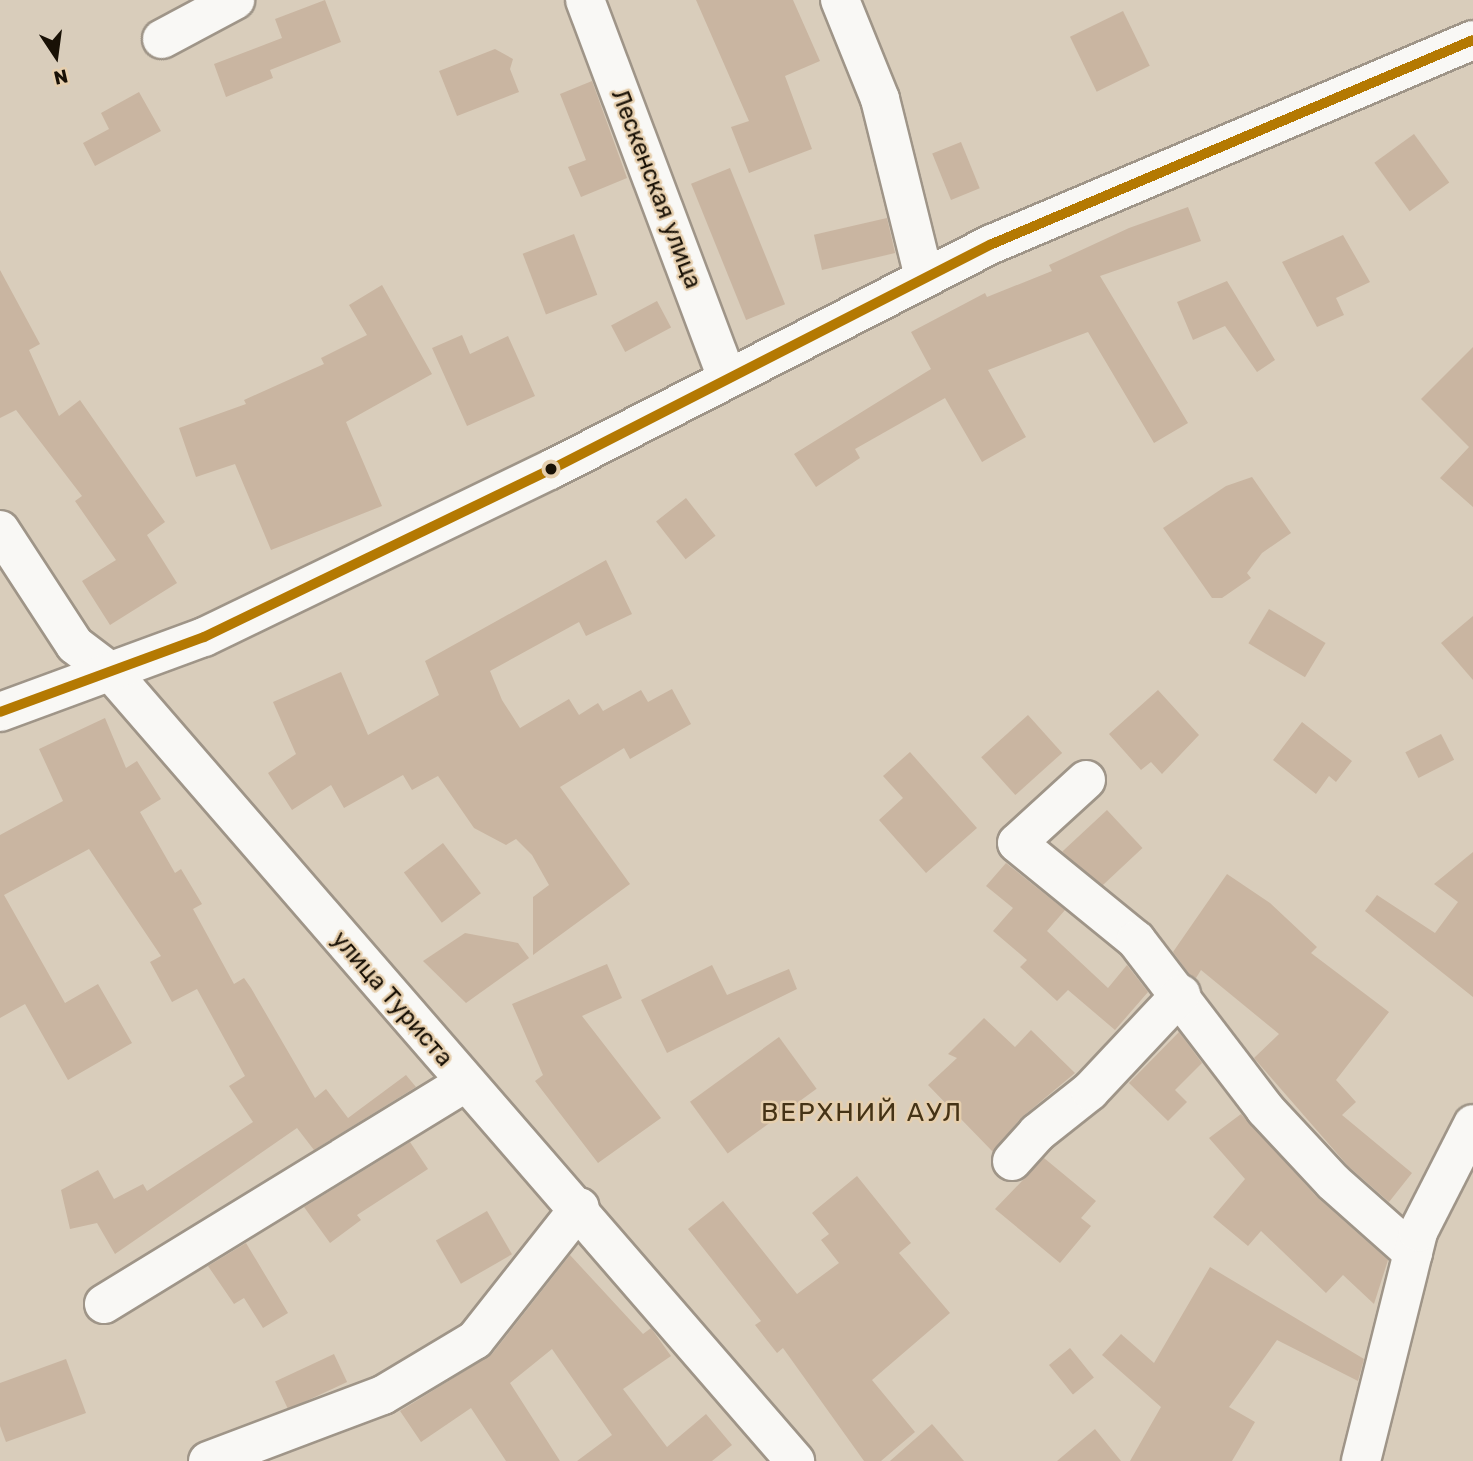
<!DOCTYPE html>
<html>
<head>
<meta charset="utf-8">
<style>
  body { margin:0 }
  #map { position:relative; width:1473px; height:1461px; overflow:hidden; background:#d9cdbb; font-family:Rubik,sans-serif }
  div>[style] { position:absolute }
  .building>* { inset:0; background:#c9b5a1; transform-origin:0 0 }
  .roads { filter:drop-shadow(2px 0 #9f9588) drop-shadow(-2px 0 #9f9588) drop-shadow(0 2px #9f9588) drop-shadow(0 -2px #9f9588) }
  .minor>* { height:38px; margin:-19px; padding:0 19px; transform-origin:19px; border-radius:19px; background:#f9f8f5 }
  .bus-1>* { height:10px; margin:-5px; padding:0 5px; transform-origin:5px; border-radius:5px; background:#b47902 }
  .dots>* { width:19px; height:19px; translate:-50% -50%; box-sizing:border-box; border:4px solid #e6cfae; border-radius:50% }
  span { translate:-50% -50%; white-space:nowrap; text-align:center; line-height:1.15; -webkit-text-stroke:5px #e6cfae; paint-order:stroke }
  .street-label { font-size:24px; color:#191106 }
  .neighbourhood-label { font-size:26px; color:#453316; letter-spacing:2px }
  .north { position:absolute; left:21px; top:21px; width:70px; height:70px; -webkit-text-stroke:5px #e6cfae; paint-order:stroke; rotate:167deg; font-size:19px; font-weight:700; line-height:28px; text-align:center; color:#191106 }
  .north::after { content:''; display:block; margin:auto; width:24px; height:32px; background:#191106; clip-path:polygon(50% 0,100% 100%,50% 72%,0 100%) }
</style>
</head>
<body>
<div id="map">
  <div class="building">
    <i style="clip-path:polygon(325px 0,341px 42px,270px 70px,273px 78px,226px 97px,214px 64px,282px 38px,275px 19px)"></i>
    <i style="clip-path:polygon(696px 0,793px 0,820px 61px,785px 76px,812px 149px,749px 173px,731px 127px,749px 121px)"></i>
    <i style="left:1123px;top:11px;width:61px;height:59px;rotate:64deg"></i>
    <i style="clip-path:polygon(495px 49px,513px 59px,510px 69px,519px 92px,457px 116px,439px 71px)"></i>
    <i style="clip-path:polygon(592px 81px,627px 178px,581px 197px,568px 167px,586px 160px,560px 94px)"></i>
    <i style="clip-path:polygon(139px 92px,161px 131px,95px 166px,83px 143px,109px 129px,101px 113px)"></i>
    <i style="left:1414px;top:134px;width:60px;height:49px;rotate:54deg"></i>
    <i style="left:961px;top:142px;width:50px;height:31px;rotate:68deg"></i>
    <i style="left:730px;top:168px;width:147px;height:42px;rotate:68deg"></i>
    <i style="clip-path:polygon(1188px 207px,1201px 241px,1100px 276px,1188px 423px,1154px 443px,1088px 332px,988px 370px,1026px 437px,982px 462px,945px 398px,855px 449px,860px 458px,816px 487px,794px 454px,931px 369px,911px 332px,985px 293px,987px 297px,1052px 271px,1049px 265px,1129px 228px)"></i>
    <i style="left:887px;top:218px;width:36px;height:75px;rotate:77deg"></i>
    <i style="left:574px;top:234px;width:65px;height:55px;rotate:69deg"></i>
    <i style="clip-path:polygon(1343px 235px,1370px 282px,1336px 298px,1344px 315px,1317px 327px,1282px 262px)"></i>
    <i style="clip-path:polygon(0 270px,40px 344px,29px 350px,59px 416px,80px 400px,165px 522px,147px 535px,177px 583px,110px 625px,82px 581px,116px 560px,75px 501px,82px 496px,16px 410px,0 418px)"></i>
    <i style="clip-path:polygon(1227px 281px,1275px 360px,1257px 372px,1225px 326px,1193px 340px,1177px 302px)"></i>
    <i style="clip-path:polygon(382px 285px,432px 374px,346px 422px,382px 506px,271px 550px,235px 464px,196px 477px,179px 428px,246px 404px,244px 400px,324px 364px,321px 358px,367px 335px,349px 305px)"></i>
    <i style="left:657px;top:301px;width:30px;height:52px;rotate:62deg"></i>
    <i style="clip-path:polygon(462px 335px,470px 354px,508px 336px,535px 396px,467px 426px,432px 348px)"></i>
    <i style="clip-path:polygon(1473px 347px,1473px 507px,1440px 478px,1469px 447px,1421px 399px)"></i>
    <i style="clip-path:polygon(1252px 477px,1291px 533px,1262px 553px,1247px 573px,1251px 578px,1222px 598px,1212px 598px,1163px 528px,1226px 486px)"></i>
    <i style="left:686px;top:498px;width:48px;height:38px;rotate:52deg"></i>
    <i style="clip-path:polygon(606px 560px,632px 614px,586px 636px,579px 622px,490px 671px,502px 700px,520px 728px,569px 699px,579px 715px,598px 703px,603px 711px,641px 690px,648px 702px,672px 689px,691px 724px,630px 759px,624px 748px,560px 787px,630px 884px,533px 955px,533px 897px,549px 885px,532px 855px,516px 839px,506px 845px,474px 828px,438px 776px,412px 790px,403px 775px,344px 808px,331px 785px,292px 810px,268px 773px,296px 754px,273px 702px,341px 672px,368px 735px,439px 695px,425px 661px)"></i>
    <i style="left:1269px;top:609px;width:66px;height:40px;rotate:31deg"></i>
    <i style="clip-path:polygon(1473px 616px,1473px 680px,1441px 643px)"></i>
    <i style="clip-path:polygon(1158px 690px,1199px 735px,1162px 774px,1151px 762px,1141px 770px,1109px 734px)"></i>
    <i style="left:1028px;top:715px;width:51px;height:63px;rotate:48deg"></i>
    <i style="clip-path:polygon(105px 718px,126px 768px,137px 761px,161px 799px,140px 812px,175px 873px,181px 869px,202px 904px,193px 909px,234px 984px,244px 978px,251px 988px,315px 1098px,326px 1089px,348px 1118px,406px 1075px,416px 1087px,314px 1150px,297px 1128px,115px 1254px,97px 1223px,70px 1229px,61px 1190px,98px 1170px,114px 1199px,143px 1184px,147px 1191px,253px 1122px,229px 1086px,245px 1076px,197px 989px,172px 1002px,150px 962px,161px 956px,89px 849px,4px 895px,65px 1003px,98px 984px,132px 1043px,68px 1080px,25px 1004px,0 1018px,0 835px,63px 801px,39px 749px)"></i>
    <i style="clip-path:polygon(1302px 722px,1352px 761px,1336px 782px,1329px 776px,1316px 794px,1273px 760px)"></i>
    <i style="left:1441px;top:734px;width:29px;height:40px;rotate:63deg"></i>
    <i style="clip-path:polygon(910px 752px,977px 828px,926px 873px,879px 820px,903px 798px,883px 776px)"></i>
    <i style="left:1107px;top:810px;width:52px;height:61px;rotate:47deg"></i>
    <i style="left:443px;top:843px;width:63px;height:49px;rotate:53deg"></i>
    <i style="clip-path:polygon(1473px 852px,1473px 997px,1365px 911px,1377px 895px,1435px 933px,1458px 902px,1434px 884px)"></i>
    <i style="clip-path:polygon(1006px 863px,1065px 910px,1047px 931px,1108px 988px,1127px 965px,1148px 992px,1115px 1030px,1068px 990px,1057px 1001px,1020px 967px,1027px 960px,993px 931px,1013px 908px,986px 886px)"></i>
    <i style="clip-path:polygon(1227px 874px,1270px 903px,1317px 947px,1311px 953px,1389px 1012px,1336px 1080px,1356px 1102px,1342px 1115px,1412px 1173px,1389px 1202px,1348px 1166px,1254px 1058px,1279px 1034px,1201px 970px,1196px 978px,1190px 975px,1173px 952px)"></i>
    <i style="clip-path:polygon(465px 933px,518px 943px,529px 958px,466px 1003px,423px 961px)"></i>
    <i style="clip-path:polygon(607px 964px,622px 998px,582px 1016px,661px 1118px,598px 1163px,535px 1081px,543px 1075px,512px 1004px)"></i>
    <i style="clip-path:polygon(712px 965px,727px 995px,789px 969px,797px 989px,667px 1053px,641px 1000px)"></i>
    <i style="clip-path:polygon(984px 1018px,1015px 1047px,1031px 1030px,1075px 1073px,1021px 1118px,993px 1152px,928px 1085px,957px 1058px,948px 1054px)"></i>
    <i style="clip-path:polygon(1179px 1032px,1202px 1063px,1175px 1090px,1187px 1102px,1168px 1121px,1129px 1083px)"></i>
    <i style="left:779px;top:1037px;width:64px;height:110px;rotate:54deg"></i>
    <i style="clip-path:polygon(1241px 1114px,1317px 1197px,1388px 1260px,1374px 1304px,1343px 1275px,1326px 1293px,1261px 1231px,1248px 1246px,1213px 1217px,1245px 1179px,1209px 1138px)"></i>
    <i style="clip-path:polygon(410px 1142px,428px 1169px,357px 1215px,361px 1220px,330px 1243px,304px 1207px)"></i>
    <i style="clip-path:polygon(1044px 1158px,1096px 1201px,1081px 1218px,1091px 1226px,1060px 1263px,995px 1209px)"></i>
    <i style="clip-path:polygon(857px 1176px,911px 1243px,899px 1253px,950px 1313px,872px 1380px,915px 1432px,881px 1461px,864px 1461px,783px 1348px,777px 1353px,755px 1325px,761px 1321px,688px 1229px,723px 1201px,797px 1294px,839px 1263px,821px 1240px,829px 1234px,812px 1213px)"></i>
    <i style="left:487px;top:1211px;width:50px;height:59px;rotate:60deg"></i>
    <i style="clip-path:polygon(246px 1243px,288px 1313px,263px 1328px,244px 1298px,234px 1304px,208px 1266px)"></i>
    <i style="clip-path:polygon(570px 1255px,643px 1334px,651px 1328px,671px 1356px,623px 1389px,667px 1447px,706px 1414px,732px 1445px,712px 1461px,577px 1461px,612px 1435px,552px 1349px,510px 1383px,560px 1461px,506px 1461px,471px 1408px,421px 1442px,400px 1411px,492px 1354px)"></i>
    <i style="clip-path:polygon(1210px 1267px,1364px 1359px,1358px 1381px,1277px 1340px,1229px 1407px,1255px 1422px,1232px 1461px,1130px 1461px,1161px 1407px,1102px 1355px,1121px 1334px,1154px 1363px)"></i>
    <i style="left:1070px;top:1348px;width:38px;height:27px;rotate:51deg"></i>
    <i style="left:334px;top:1354px;width:31px;height:65px;rotate:65deg"></i>
    <i style="clip-path:polygon(66px 1359px,86px 1413px,6px 1442px,0 1426px,0 1383px)"></i>
    <i style="clip-path:polygon(932px 1424px,964px 1461px,890px 1461px)"></i>
    <i style="clip-path:polygon(1095px 1429px,1121px 1461px,1057px 1461px)"></i>
  </div>
  <div class="roads">
    <div class="minor">
      <i style="left:585px;top:0;width:404px;rotate:69.4deg"></i>
      <i style="left:840px;top:0;width:107px;rotate:68deg"></i>
      <i style="left:880px;top:99px;width:183px;rotate:76.1deg"></i>
      <i style="left:162px;top:39px;width:83px;rotate:-28.1deg"></i>
      <i style="left:0;top:530px;width:137px;rotate:56.9deg"></i>
      <i style="left:75px;top:645px;width:46px;rotate:37.1deg"></i>
      <i style="left:112px;top:673px;width:1043px;rotate:49.08deg"></i>
      <i style="left:0;top:712px;width:217px;rotate:-20.2deg"></i>
      <i style="left:204px;top:637px;width:384px;rotate:-25.8deg"></i>
      <i style="left:550px;top:470px;width:496px;rotate:-27.1deg"></i>
      <i style="left:992px;top:244px;width:522px;rotate:-22.98deg"></i>
      <i style="left:1086px;top:780px;width:93px;rotate:137.6deg"></i>
      <i style="left:1017px;top:843px;width:154px;rotate:39.2deg"></i>
      <i style="left:1136px;top:940px;width:213px;rotate:52.6deg"></i>
      <i style="left:1265px;top:1109px;width:100px;rotate:47deg"></i>
      <i style="left:1333px;top:1182px;width:107px;rotate:41.6deg"></i>
      <i style="left:1012px;top:1161px;width:38px;rotate:-48deg"></i>
      <i style="left:1037px;top:1133px;width:68px;rotate:-38.4deg"></i>
      <i style="left:1090px;top:1091px;width:133px;rotate:-46.8deg"></i>
      <i style="left:104px;top:1304px;width:423px;rotate:-31.5deg"></i>
      <i style="left:208px;top:1461px;width:187px;rotate:-20.7deg"></i>
      <i style="left:383px;top:1395px;width:107px;rotate:-30.9deg"></i>
      <i style="left:475px;top:1340px;width:169px;rotate:-51.7deg"></i>
      <i style="left:1361px;top:1461px;width:236px;rotate:-76deg"></i>
      <i style="left:1418px;top:1232px;width:121px;rotate:-63deg"></i>
    </div>
  </div>
  <div class="bus-1">
    <i style="left:0;top:712px;width:217px;rotate:-20.2deg"></i>
    <i style="left:204px;top:637px;width:384px;rotate:-25.8deg"></i>
    <i style="left:550px;top:470px;width:496px;rotate:-27.1deg"></i>
    <i style="left:992px;top:244px;width:522px;rotate:-22.98deg"></i>
  </div>
  <div class="dots">
    <i style="left:551px;top:469px;background:#191106"></i>
  </div>
  <div class="street-label">
    <span style="left:656px;top:189px;rotate:69deg">Лескенская улица</span>
    <span style="left:392px;top:999px;rotate:49deg">улица Туриста</span>
  </div>
  <div class="neighbourhood-label">
    <span style="left:862px;top:1113px">ВЕРХНИЙ АУЛ</span>
  </div>
  <div class="north">N</div>
</div>
</body>
</html>
